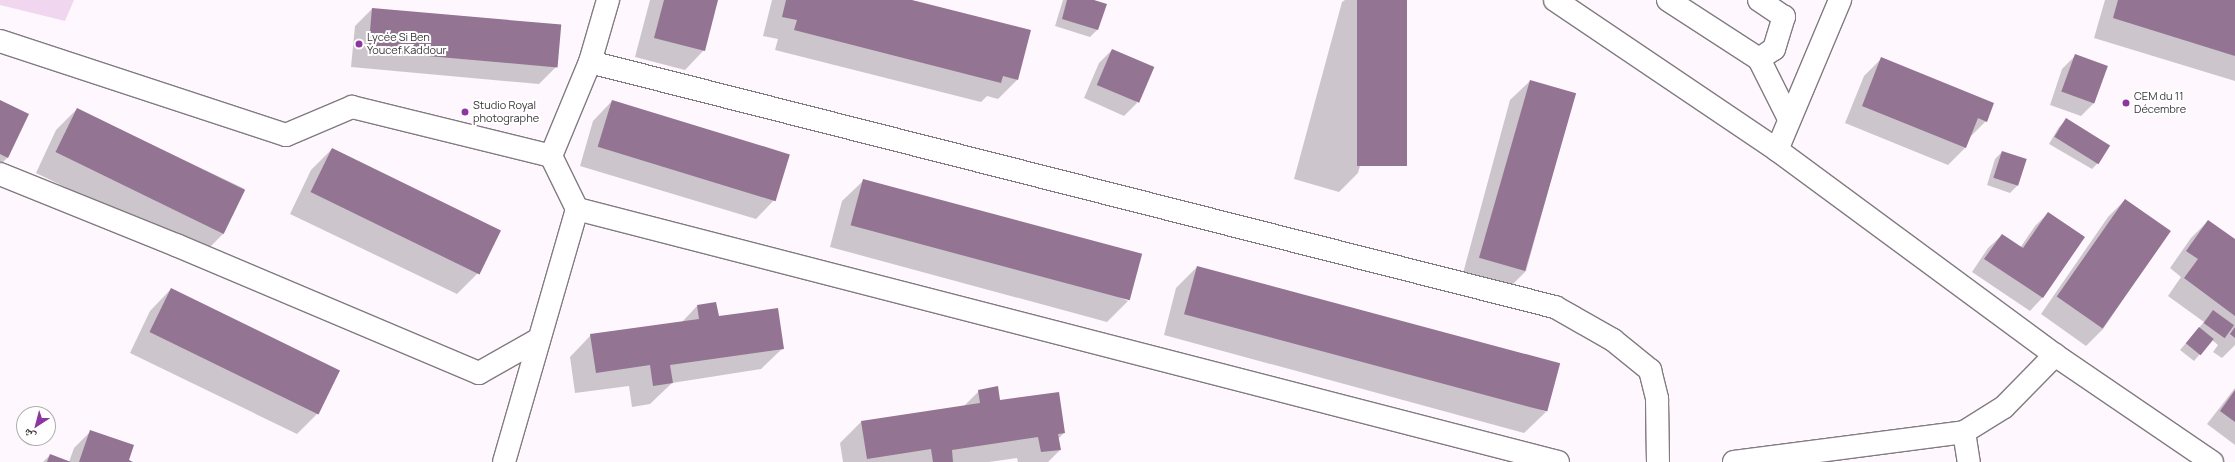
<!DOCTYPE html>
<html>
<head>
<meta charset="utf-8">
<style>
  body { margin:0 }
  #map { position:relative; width:2235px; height:462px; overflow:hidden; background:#fff7fe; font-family:Manrope,"Noto Naskh Arabic",sans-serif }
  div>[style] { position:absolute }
  .green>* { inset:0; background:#f0d6ee }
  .shadow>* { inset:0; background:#0003 }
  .building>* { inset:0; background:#937492; transform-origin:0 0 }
  .roads { filter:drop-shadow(1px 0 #827b81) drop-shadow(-1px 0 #827b81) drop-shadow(0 1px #827b81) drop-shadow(0 -1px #827b81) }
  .minor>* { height:22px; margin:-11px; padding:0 11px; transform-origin:11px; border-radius:11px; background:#fff }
  .secondary>* { height:22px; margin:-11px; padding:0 11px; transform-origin:11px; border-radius:11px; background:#fff }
  .dots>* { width:11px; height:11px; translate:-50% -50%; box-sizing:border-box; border:2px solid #fff; border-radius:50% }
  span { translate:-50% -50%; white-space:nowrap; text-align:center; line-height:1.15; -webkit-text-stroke:4px #fff; paint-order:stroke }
  .poi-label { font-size:11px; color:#383538 }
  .left { translate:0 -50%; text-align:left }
  .north { position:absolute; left:16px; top:406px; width:40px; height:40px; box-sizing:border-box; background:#fff; border:1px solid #afaeaf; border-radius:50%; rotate:216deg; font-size:11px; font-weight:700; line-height:16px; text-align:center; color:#383538 }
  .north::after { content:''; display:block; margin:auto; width:14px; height:18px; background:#8d35a1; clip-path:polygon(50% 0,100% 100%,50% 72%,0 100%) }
</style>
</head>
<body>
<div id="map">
  <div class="green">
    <i style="clip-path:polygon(0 0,74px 0,65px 21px,0 5px)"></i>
  </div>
  <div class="shadow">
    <i style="clip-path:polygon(650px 0,717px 0,704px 50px,685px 70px,635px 57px)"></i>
    <i style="clip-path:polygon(772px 0,908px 0,1017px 80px,998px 99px,987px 96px,981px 102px,775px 50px,778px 39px,763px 36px)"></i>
    <i style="clip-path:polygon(1063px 0,1091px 0,1106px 5px,1097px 30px,1090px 37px,1055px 26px)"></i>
    <i style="clip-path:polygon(1345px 0,1406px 0,1358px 173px,1339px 192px,1294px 179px,1342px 2px)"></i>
    <i style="clip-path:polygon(2105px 0,2235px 0,2235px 81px,2094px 38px)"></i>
    <i style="clip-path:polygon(372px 9px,556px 67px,539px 84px,351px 67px,355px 26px)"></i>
    <i style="clip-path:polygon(1112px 50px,1137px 103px,1124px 116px,1084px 98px,1099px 63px)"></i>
    <i style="clip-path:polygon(2075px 56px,2107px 67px,2094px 103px,2081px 116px,2050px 105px,2062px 69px)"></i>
    <i style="clip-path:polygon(1881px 59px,1986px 121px,1969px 138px,1965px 148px,1948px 165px,1845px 123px,1864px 76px)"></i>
    <i style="clip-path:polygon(1530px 81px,1575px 94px,1526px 271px,1507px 290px,1462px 277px,1510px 100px)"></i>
    <i style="clip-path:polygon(0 101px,7px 158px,0 165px)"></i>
    <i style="clip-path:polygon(612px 101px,775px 199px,756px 219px,580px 166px,593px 121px)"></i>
    <i style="clip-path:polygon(77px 109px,245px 189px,224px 233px,203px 254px,36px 173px,56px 130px)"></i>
    <i style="clip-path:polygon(2066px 120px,2099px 162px,2092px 169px,2049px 144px,2059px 127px)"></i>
    <i style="clip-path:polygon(332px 149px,499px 230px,478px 273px,457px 294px,290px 214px,311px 170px)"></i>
    <i style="clip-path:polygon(2002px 152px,2026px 160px,2017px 186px,2010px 193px,1987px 185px,1995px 159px)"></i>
    <i style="clip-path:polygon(864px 180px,1128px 301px,1107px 322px,830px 247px,842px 201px)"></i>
    <i style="clip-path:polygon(2125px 200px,2170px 231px,2103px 329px,2086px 346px,2041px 314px,2108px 217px)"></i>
    <i style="clip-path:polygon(2048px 213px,2043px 297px,2030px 311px,1972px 272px,1988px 248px,2002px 235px,2020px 248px,2035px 226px)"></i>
    <i style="clip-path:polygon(2208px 221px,2235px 240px,2235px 345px,2222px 358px,2213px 352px,2218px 345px,2212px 340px,2194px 361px,2180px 350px,2204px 322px,2168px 296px,2181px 277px,2170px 268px,2191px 238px)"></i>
    <i style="clip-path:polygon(1197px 267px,1546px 412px,1524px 433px,1164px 335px,1176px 288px)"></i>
    <i style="clip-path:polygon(171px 289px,318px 413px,297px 434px,130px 353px,150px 311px)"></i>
    <i style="clip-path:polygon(697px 306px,783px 348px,761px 369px,672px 383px,650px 404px,632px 407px,629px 386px,575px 393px,570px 357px,591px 335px,682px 322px)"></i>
    <i style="clip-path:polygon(2235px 388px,2235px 445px,2207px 424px)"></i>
    <i style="clip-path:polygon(979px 391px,1064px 433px,1058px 439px,1060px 450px,1048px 462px,1018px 462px,1017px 458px,989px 462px,843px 462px,840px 443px,861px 422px,963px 407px)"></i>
    <i style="clip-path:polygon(91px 431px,131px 462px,43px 462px,50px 455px,69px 462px,74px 448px)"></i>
  </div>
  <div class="building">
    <i style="clip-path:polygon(664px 0,718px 0,705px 51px,654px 38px)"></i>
    <i style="clip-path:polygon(786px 0,912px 0,1031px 30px,1018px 80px,1003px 76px,1001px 83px,794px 30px,797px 20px,782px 17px)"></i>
    <i style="clip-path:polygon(1067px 0,1094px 0,1107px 4px,1098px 30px,1062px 19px)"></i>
    <i style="left:1357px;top:0;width:50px;height:166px"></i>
    <i style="clip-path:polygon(2118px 0,2235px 0,2235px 56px,2113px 18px)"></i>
    <i style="left:372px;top:8px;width:190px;height:43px;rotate:5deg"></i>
    <i style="left:1112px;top:49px;width:46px;height:39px;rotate:23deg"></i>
    <i style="left:2075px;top:54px;width:35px;height:40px;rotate:20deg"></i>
    <i style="clip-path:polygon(1881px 57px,1994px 103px,1987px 122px,1978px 118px,1966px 148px,1862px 106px)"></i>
    <i style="left:1530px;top:80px;width:48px;height:185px;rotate:16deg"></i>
    <i style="clip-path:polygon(0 100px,29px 114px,8px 158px,0 154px)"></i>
    <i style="left:612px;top:100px;width:186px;height:49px;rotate:17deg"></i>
    <i style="left:77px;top:108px;width:187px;height:49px;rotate:26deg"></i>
    <i style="left:2066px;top:118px;width:52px;height:22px;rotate:32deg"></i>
    <i style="left:332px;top:148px;width:188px;height:49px;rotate:26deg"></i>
    <i style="left:2002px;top:151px;width:26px;height:28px;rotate:18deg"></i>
    <i style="left:863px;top:179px;width:289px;height:48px;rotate:15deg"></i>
    <i style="left:2125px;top:199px;width:56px;height:119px;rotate:35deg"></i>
    <i style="clip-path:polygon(2048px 212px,2085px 237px,2043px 298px,1984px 259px,2002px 234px,2023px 248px)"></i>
    <i style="clip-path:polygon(2208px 220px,2235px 239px,2235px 316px,2184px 278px,2198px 259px,2186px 251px)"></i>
    <i style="left:1197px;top:266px;width:376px;height:50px;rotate:15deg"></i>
    <i style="left:171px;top:288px;width:188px;height:49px;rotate:26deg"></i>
    <i style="clip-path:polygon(716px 302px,719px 316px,778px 308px,784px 349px,670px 365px,673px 383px,653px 386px,650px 365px,596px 373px,590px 334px,699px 319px,697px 305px)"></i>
    <i style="left:2213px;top:310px;width:26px;height:16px;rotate:36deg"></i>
    <i style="left:2199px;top:327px;width:19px;height:21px;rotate:39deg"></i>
    <i style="clip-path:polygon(2235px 327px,2235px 338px,2230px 334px)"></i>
    <i style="clip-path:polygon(998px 386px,1000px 400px,1059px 392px,1065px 433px,1058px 434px,1061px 450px,1041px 452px,1038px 437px,952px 450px,953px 462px,933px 462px,931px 449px,867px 459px,861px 421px,980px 403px,978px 390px)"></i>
    <i style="clip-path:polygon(2235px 390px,2235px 422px,2220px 411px)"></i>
    <i style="clip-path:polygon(90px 430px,134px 445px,129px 460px,133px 462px,79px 462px)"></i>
    <i style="clip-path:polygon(50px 454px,71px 462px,47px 462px)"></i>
  </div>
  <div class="roads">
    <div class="minor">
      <i style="left:1668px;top:0;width:108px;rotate:33deg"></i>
      <i style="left:1759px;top:59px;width:67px;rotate:63.4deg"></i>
      <i style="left:0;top:41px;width:301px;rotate:18.2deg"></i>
      <i style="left:286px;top:135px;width:72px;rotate:-23deg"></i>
      <i style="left:352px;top:107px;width:205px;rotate:13.8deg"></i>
      <i style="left:1759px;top:59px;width:18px;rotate:-34deg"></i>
      <i style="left:1774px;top:49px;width:34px;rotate:-73deg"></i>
      <i style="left:1784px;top:17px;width:30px;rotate:-146deg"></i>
      <i style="left:590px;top:62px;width:996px;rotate:14.25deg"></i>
      <i style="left:1555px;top:307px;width:67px;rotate:29.6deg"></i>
      <i style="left:1613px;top:340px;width:48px;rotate:39deg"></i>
      <i style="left:1650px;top:370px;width:30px;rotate:76deg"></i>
      <i style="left:1657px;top:399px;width:63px;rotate:89.1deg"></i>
      <i style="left:1777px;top:150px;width:163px;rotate:-67.2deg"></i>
      <i style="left:0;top:174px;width:190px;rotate:22deg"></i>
      <i style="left:176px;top:245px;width:329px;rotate:22.9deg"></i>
      <i style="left:479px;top:373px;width:69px;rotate:-29.5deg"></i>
      <i style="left:577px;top:209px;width:1013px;rotate:14.46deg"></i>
      <i style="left:1964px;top:432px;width:30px;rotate:81deg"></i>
      <i style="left:504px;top:462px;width:263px;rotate:-73.9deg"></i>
      <i style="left:577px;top:209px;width:59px;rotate:-116.1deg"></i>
      <i style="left:551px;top:156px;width:102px;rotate:-67.5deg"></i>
      <i style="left:590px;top:62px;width:65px;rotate:-73.8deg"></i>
      <i style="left:1734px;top:462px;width:232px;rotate:-7.4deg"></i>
      <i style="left:1964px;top:432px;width:47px;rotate:-32deg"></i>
      <i style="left:2004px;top:407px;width:73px;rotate:-45.6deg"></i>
    </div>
    <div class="secondary">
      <i style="left:1555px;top:0;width:268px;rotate:34deg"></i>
      <i style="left:1777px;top:150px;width:345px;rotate:36.4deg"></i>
      <i style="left:2055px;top:355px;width:190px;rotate:34.3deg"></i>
    </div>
  </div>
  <div class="dots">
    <i style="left:359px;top:44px;background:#8d35a1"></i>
    <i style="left:2126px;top:103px;background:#8d35a1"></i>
    <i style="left:465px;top:112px;background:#8d35a1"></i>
  </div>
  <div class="poi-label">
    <span class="left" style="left:367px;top:44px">Lycée Si Ben<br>Youcef Kaddour</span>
    <span class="left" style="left:2134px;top:103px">CEM du 11<br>Décembre</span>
    <span class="left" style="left:473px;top:112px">Studio Royal<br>photographe</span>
  </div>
  <div class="north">ش</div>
</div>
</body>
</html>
